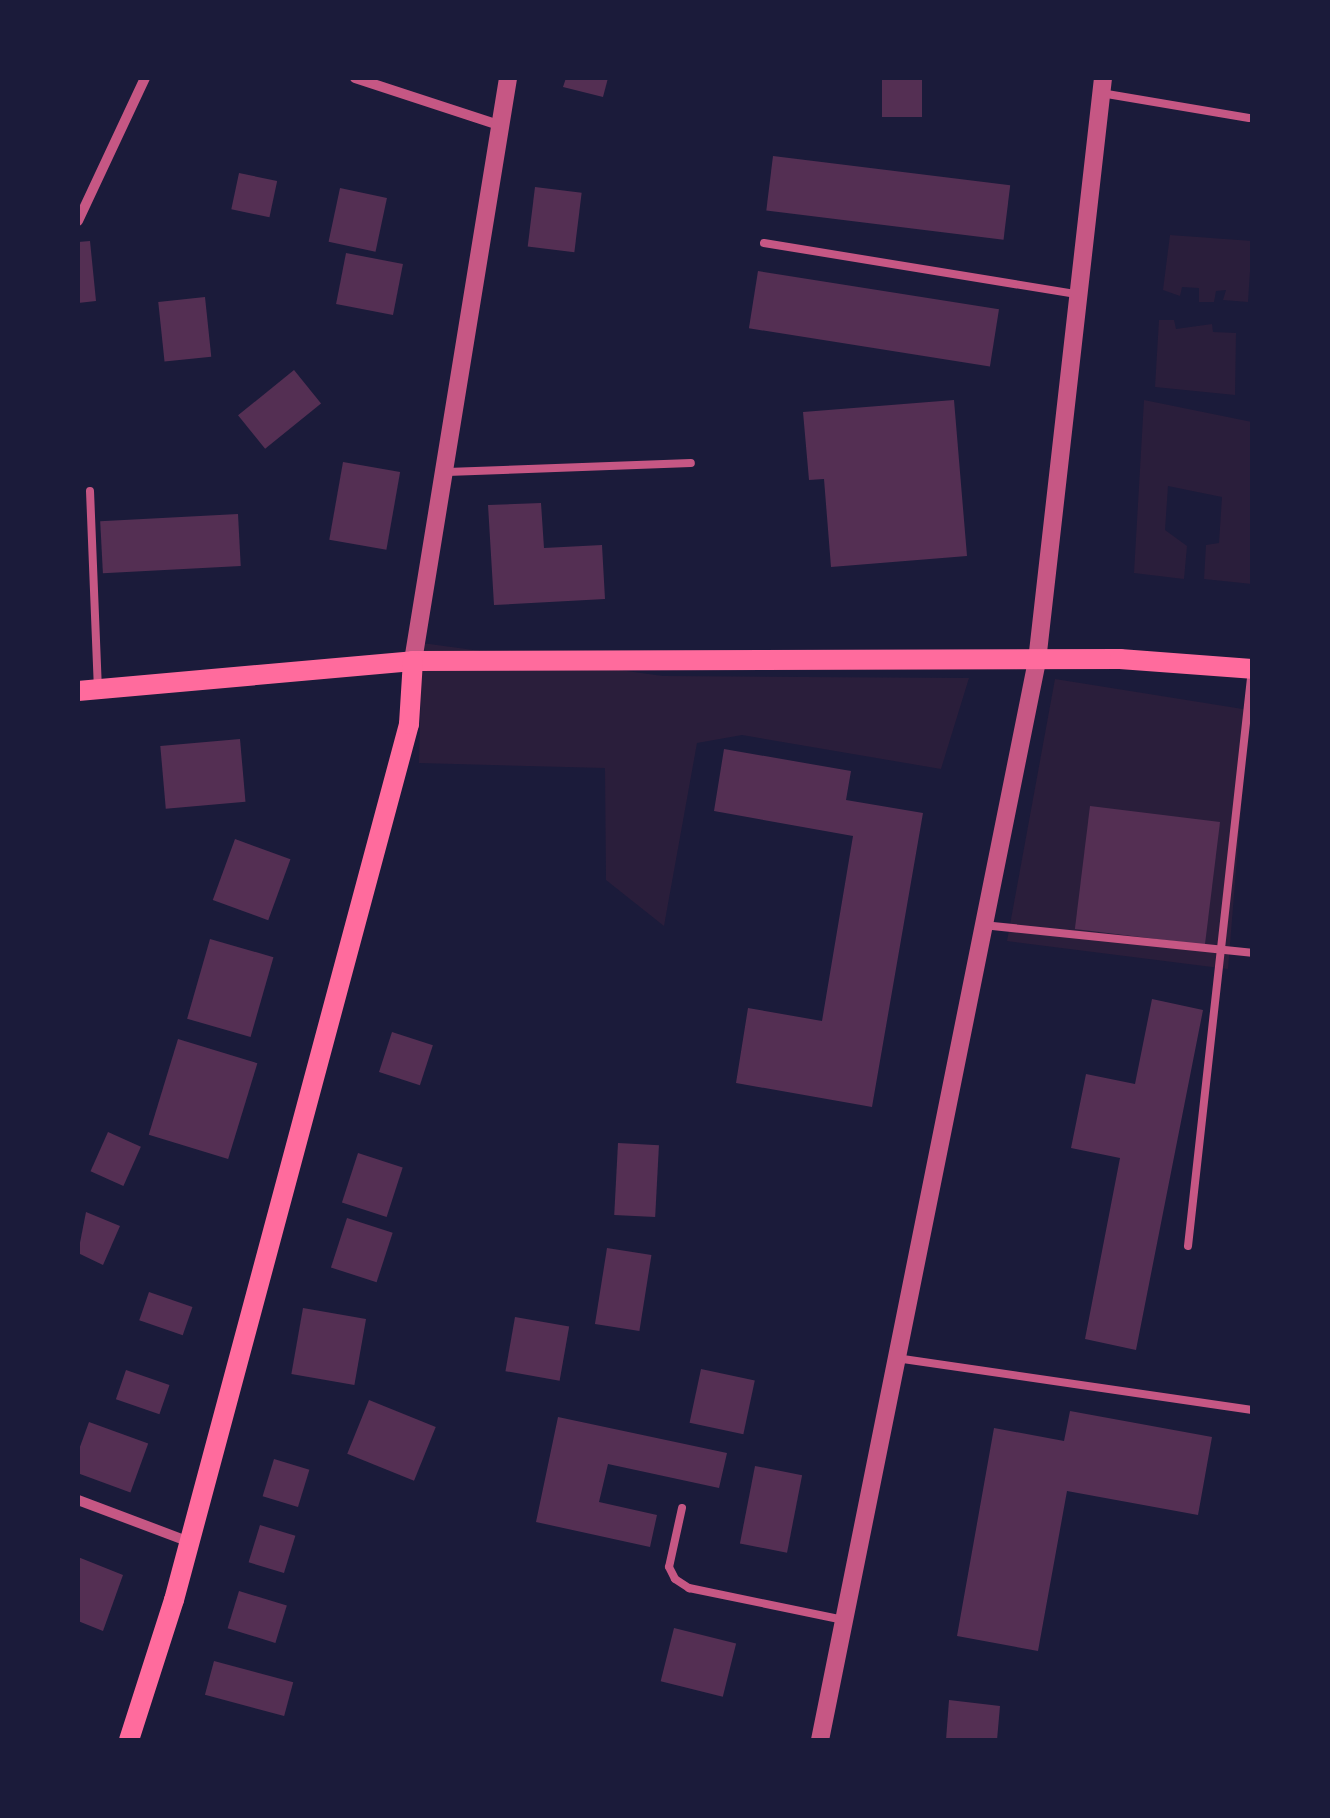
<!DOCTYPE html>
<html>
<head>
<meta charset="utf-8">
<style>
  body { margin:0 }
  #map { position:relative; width:1330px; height:1818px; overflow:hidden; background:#1b1b3a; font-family:Raleway,sans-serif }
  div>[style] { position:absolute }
  .green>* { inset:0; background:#2a1e3b }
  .building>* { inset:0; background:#542f53; transform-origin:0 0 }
  .service>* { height:8px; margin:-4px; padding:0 4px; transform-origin:4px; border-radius:4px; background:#c65784 }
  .minor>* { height:10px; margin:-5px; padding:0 5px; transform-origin:5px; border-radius:5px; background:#c65784 }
  .tertiary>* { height:18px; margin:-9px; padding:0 9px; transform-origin:9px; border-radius:9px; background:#c65784 }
  .secondary>* { height:20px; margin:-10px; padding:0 10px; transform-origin:10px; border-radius:10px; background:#ff6b9d }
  span { translate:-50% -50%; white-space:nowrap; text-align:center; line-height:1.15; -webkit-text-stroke:10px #1b1b3a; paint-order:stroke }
  .frame { position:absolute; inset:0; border:80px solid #1b1b3a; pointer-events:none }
</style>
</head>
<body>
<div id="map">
  <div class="green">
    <i style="clip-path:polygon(1170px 235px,1252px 241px,1248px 302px,1223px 300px,1226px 290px,1216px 291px,1214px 302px,1199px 302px,1199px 288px,1182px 287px,1180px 296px,1163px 290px)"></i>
    <i style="clip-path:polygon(1159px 320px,1174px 320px,1176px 329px,1212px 324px,1213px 332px,1236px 333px,1235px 395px,1155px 387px)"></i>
    <i style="clip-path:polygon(1144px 400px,1252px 422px,1252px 584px,1204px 579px,1206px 545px,1219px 543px,1222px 497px,1168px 486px,1165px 530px,1187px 546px,1184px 579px,1134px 573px)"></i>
    <i style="clip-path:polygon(422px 643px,663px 676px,969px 678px,941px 769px,742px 735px,697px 743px,664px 926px,606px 880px,605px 768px,419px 763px)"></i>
    <i style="clip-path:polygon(1055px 679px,1249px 710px,1228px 969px,1007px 941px)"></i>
  </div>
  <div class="building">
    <i style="clip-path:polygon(566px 78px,608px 78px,603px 97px,563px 87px)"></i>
    <i style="left:882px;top:78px;width:40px;height:39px"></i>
    <i style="left:773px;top:156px;width:239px;height:55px;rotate:7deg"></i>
    <i style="left:239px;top:173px;width:39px;height:37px;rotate:12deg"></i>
    <i style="left:535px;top:187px;width:47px;height:60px;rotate:7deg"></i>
    <i style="left:340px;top:188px;width:48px;height:55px;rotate:12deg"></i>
    <i style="clip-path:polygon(90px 241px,96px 301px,78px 303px,78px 242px)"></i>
    <i style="left:346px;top:253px;width:58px;height:52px;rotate:11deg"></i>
    <i style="left:758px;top:271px;width:244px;height:58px;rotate:9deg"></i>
    <i style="left:205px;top:297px;width:60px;height:47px;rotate:84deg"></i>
    <i style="left:294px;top:370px;width:43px;height:72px;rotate:51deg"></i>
    <i style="clip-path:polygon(954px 400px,967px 556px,831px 567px,824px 479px,809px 480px,803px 412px)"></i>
    <i style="left:343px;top:462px;width:58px;height:79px;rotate:10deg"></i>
    <i style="clip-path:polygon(541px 503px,544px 548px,602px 545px,605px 599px,494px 605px,488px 505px)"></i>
    <i style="left:238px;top:514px;width:52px;height:138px;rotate:87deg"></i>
    <i style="left:240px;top:739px;width:63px;height:80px;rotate:85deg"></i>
    <i style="clip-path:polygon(724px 749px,851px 771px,846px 800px,923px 813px,872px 1107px,736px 1083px,748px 1008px,822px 1021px,853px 836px,714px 811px)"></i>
    <i style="left:1090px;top:806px;width:131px;height:124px;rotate:7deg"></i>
    <i style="left:235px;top:839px;width:59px;height:65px;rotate:20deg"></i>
    <i style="left:210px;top:939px;width:66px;height:83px;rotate:16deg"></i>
    <i style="clip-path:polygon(1152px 999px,1203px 1010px,1136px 1350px,1085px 1339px,1120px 1158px,1071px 1148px,1086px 1074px,1135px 1084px)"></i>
    <i style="left:392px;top:1032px;width:43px;height:42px;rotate:18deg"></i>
    <i style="left:178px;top:1039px;width:83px;height:100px;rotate:17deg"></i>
    <i style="left:108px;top:1132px;width:36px;height:43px;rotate:24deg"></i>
    <i style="left:618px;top:1143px;width:41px;height:72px;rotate:3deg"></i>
    <i style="left:358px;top:1153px;width:47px;height:52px;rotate:18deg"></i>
    <i style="clip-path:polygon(86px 1212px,120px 1226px,103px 1265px,78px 1253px)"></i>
    <i style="left:347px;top:1218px;width:48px;height:52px;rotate:18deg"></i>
    <i style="left:607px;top:1248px;width:45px;height:77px;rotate:9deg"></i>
    <i style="left:149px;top:1292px;width:46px;height:30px;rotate:19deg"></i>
    <i style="left:303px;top:1308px;width:64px;height:67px;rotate:10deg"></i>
    <i style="left:515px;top:1317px;width:55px;height:55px;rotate:10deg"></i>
    <i style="left:701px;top:1369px;width:55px;height:55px;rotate:12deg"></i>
    <i style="left:126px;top:1370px;width:46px;height:31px;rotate:19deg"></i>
    <i style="left:369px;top:1400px;width:72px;height:58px;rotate:22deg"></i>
    <i style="clip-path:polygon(1070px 1411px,1212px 1437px,1198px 1515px,1067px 1491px,1038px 1651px,957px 1636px,994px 1428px,1064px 1441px)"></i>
    <i style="clip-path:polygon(558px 1417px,727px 1453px,719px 1488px,608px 1464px,599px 1502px,657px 1515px,650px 1547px,536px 1522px)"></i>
    <i style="left:89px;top:1422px;width:63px;height:52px;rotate:20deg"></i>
    <i style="left:274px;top:1459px;width:37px;height:39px;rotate:17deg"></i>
    <i style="left:755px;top:1466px;width:48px;height:79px;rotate:11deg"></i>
    <i style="left:260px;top:1525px;width:37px;height:39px;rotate:17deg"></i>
    <i style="clip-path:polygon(78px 1557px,123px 1575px,103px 1631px,78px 1621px)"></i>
    <i style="left:239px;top:1591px;width:50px;height:39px;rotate:17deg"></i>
    <i style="left:674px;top:1628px;width:64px;height:55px;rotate:14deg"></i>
    <i style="left:214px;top:1661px;width:82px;height:35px;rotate:15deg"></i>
    <i style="clip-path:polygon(949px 1700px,1000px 1706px,997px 1740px,946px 1740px)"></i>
  </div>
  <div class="service">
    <i style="left:1101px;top:93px;width:150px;rotate:9.6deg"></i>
    <i style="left:764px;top:243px;width:315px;rotate:9.3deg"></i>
    <i style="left:447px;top:472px;width:244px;rotate:-2.1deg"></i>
    <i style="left:90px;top:491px;width:198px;rotate:87.7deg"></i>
    <i style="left:983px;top:925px;width:270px;rotate:5.9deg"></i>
    <i style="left:1188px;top:1246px;width:581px;rotate:-83.67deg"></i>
    <i style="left:896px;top:1358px;width:360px;rotate:8.3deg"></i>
    <i style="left:682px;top:1508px;width:60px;rotate:102.4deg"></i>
    <i style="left:669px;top:1567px;width:13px;rotate:63deg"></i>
    <i style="left:675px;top:1579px;width:17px;rotate:33deg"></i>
    <i style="left:689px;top:1588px;width:158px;rotate:11.7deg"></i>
  </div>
  <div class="minor">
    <i style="left:355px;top:78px;width:148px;rotate:18.1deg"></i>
    <i style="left:78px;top:221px;width:158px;rotate:-64.9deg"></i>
    <i style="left:78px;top:1500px;width:116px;rotate:20.6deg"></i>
  </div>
  <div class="tertiary">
    <i style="left:413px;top:661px;width:591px;rotate:-80.74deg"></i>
    <i style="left:820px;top:1740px;width:1101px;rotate:-78.63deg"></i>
    <i style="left:1037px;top:661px;width:587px;rotate:-83.54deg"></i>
  </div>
  <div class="secondary">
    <i style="left:78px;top:691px;width:336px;rotate:-5.1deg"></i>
    <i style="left:413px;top:661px;width:707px;rotate:-0.16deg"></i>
    <i style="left:1120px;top:659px;width:132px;rotate:4.3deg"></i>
    <i style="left:129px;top:1740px;width:147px;rotate:-72.2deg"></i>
    <i style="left:174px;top:1600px;width:907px;rotate:-74.98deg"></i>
    <i style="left:409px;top:724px;width:63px;rotate:-86.4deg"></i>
  </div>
  <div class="frame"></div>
</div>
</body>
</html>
